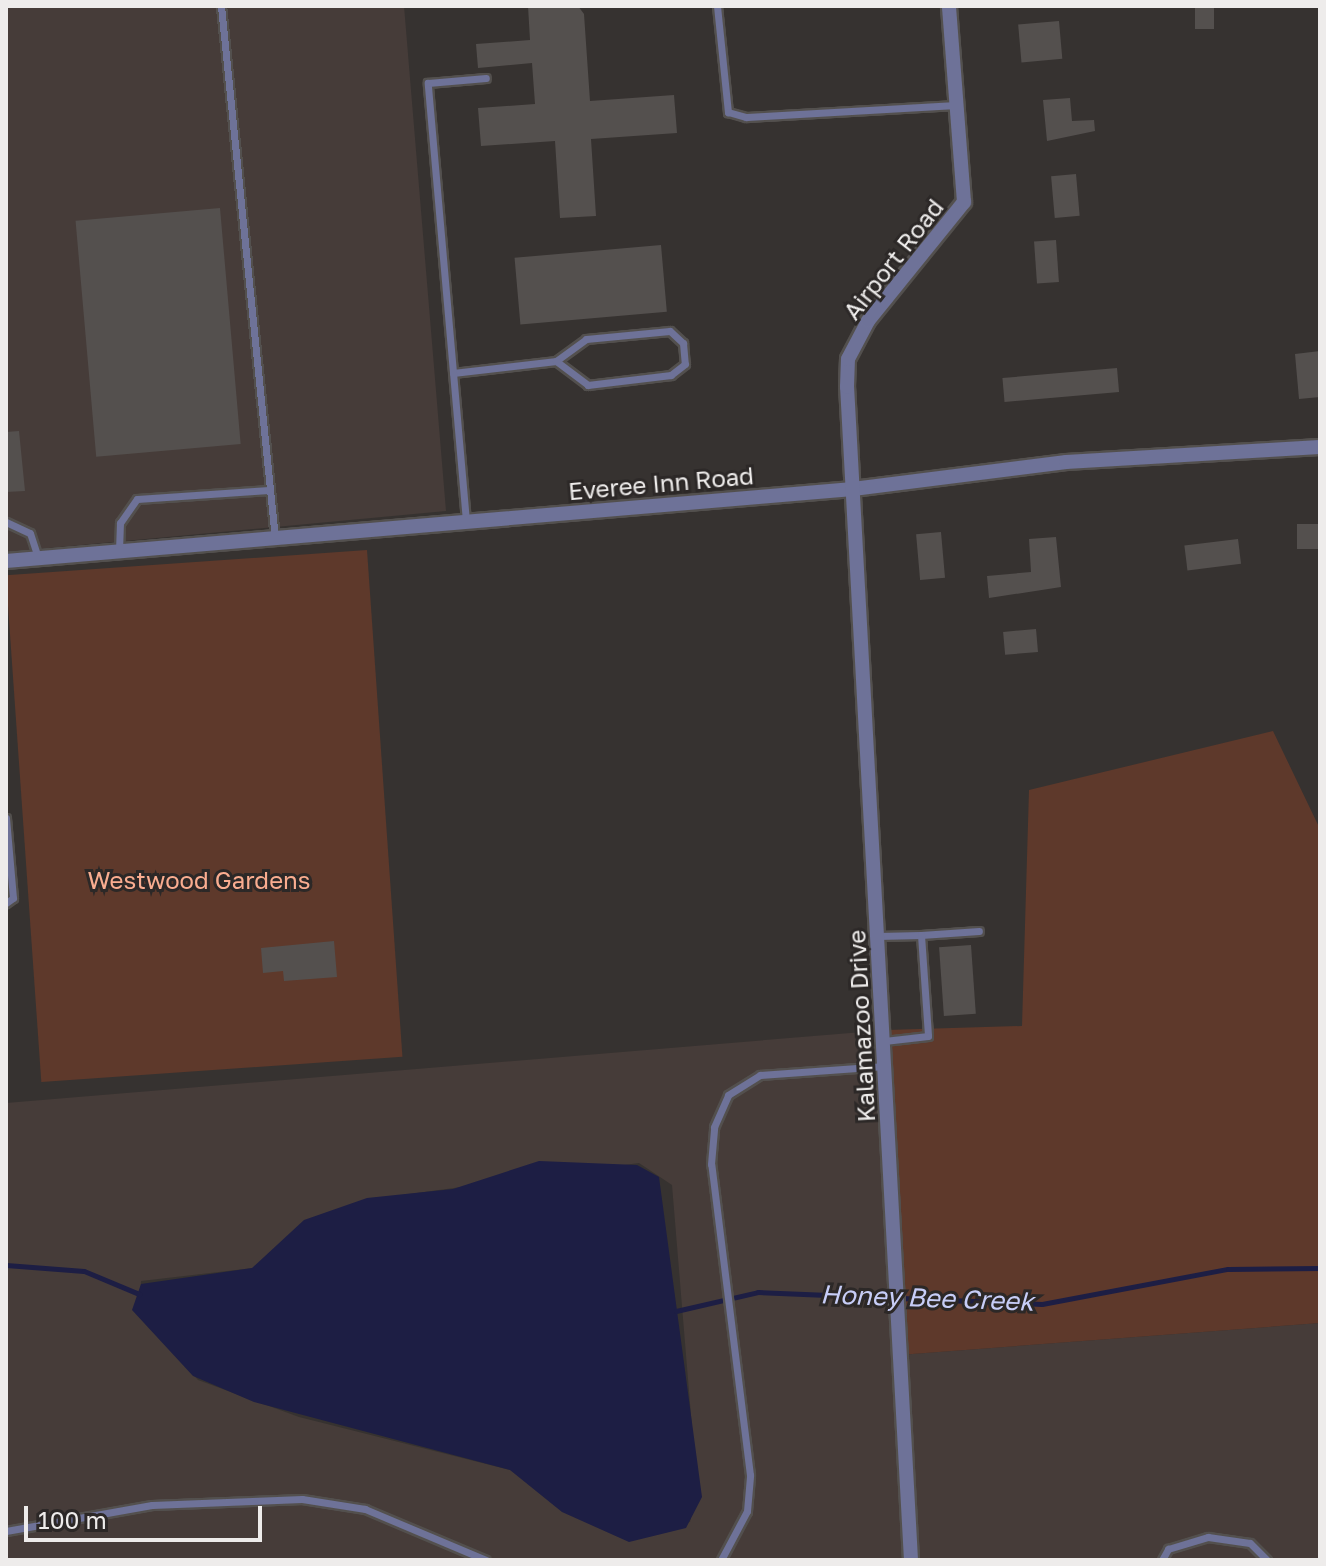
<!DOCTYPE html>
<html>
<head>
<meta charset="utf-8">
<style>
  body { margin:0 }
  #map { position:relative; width:1326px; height:1566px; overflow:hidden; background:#363230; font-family:"Golos Text",sans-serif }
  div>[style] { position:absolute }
  .built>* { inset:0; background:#463c39 }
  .green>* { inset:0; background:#5e392b; transform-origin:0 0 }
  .water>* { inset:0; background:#1d1e44 }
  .stream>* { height:5px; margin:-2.5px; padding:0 2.5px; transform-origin:2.5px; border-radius:2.5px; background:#1d1e44 }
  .building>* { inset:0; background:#54504e; transform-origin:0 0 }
  .roads { filter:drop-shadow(2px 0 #53504e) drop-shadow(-2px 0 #53504e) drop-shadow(0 2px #53504e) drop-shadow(0 -2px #53504e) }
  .service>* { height:7px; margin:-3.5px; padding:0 3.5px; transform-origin:3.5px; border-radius:3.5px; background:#6e7298 }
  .minor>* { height:14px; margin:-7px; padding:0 7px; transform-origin:7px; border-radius:7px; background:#6e7298 }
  span { translate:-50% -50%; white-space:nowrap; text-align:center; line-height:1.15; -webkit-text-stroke:6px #2c2827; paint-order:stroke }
  .street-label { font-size:24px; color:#eeeceb }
  .park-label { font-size:24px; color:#faad90 }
  .water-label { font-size:26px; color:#c7cdf7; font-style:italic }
  .frame { position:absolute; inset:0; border:8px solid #eeeceb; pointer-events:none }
  .scale { position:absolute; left:24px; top:1506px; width:238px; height:36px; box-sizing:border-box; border:4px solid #eeeceb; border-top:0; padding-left:10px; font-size:24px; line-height:28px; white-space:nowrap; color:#eeeceb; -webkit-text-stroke:6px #2c2827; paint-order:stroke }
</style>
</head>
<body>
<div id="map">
  <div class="built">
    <i style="clip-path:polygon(6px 6px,404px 6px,446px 511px,6px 552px)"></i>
    <i style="clip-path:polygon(evenodd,887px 1030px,899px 1355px,1320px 1323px,1320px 1560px,6px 1560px,6px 1103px,887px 1030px,639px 1163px,672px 1185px,697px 1488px,690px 1522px,626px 1534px,526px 1474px,299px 1417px,198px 1380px,140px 1312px,141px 1281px,253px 1268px,409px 1194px,639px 1163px)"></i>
  </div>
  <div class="green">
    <i style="left:367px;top:550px;width:508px;height:362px;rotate:86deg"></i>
    <i style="clip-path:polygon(1273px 731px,1320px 829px,1320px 1323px,899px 1355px,887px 1030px,1022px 1026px,1029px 790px)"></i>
  </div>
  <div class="water">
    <i style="clip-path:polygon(539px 1161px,637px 1165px,659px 1177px,702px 1497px,686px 1528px,629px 1542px,562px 1512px,510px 1470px,254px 1402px,193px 1376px,132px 1310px,141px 1284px,252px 1268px,304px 1220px,367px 1198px,453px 1189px)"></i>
  </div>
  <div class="stream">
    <i style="left:6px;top:1265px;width:78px;rotate:4.4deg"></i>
    <i style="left:84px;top:1271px;width:60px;rotate:22.7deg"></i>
    <i style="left:676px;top:1311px;width:84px;rotate:-13deg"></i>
    <i style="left:758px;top:1292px;width:284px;rotate:2.4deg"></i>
    <i style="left:1042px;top:1304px;width:189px;rotate:-10.7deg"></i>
    <i style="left:1228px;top:1269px;width:92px;rotate:-0.6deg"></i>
  </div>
  <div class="building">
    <i style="clip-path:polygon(528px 6px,578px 6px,584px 14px,590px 101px,674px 95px,677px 133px,591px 139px,596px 216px,560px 218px,555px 141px,481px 146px,478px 108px,535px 104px,532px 63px,478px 68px,476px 44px,530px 40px)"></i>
    <i style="left:1195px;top:6px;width:19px;height:23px"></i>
    <i style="left:1059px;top:21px;width:38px;height:41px;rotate:85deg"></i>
    <i style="clip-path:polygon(1070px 98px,1072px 121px,1094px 120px,1095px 131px,1047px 141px,1043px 100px)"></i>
    <i style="left:1076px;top:174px;width:42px;height:25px;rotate:85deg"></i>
    <i style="left:220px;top:208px;width:237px;height:145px;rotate:85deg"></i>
    <i style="left:1056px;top:240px;width:42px;height:22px;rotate:86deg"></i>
    <i style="left:661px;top:245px;width:67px;height:147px;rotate:85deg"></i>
    <i style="clip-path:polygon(1320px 351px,1320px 397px,1299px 399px,1295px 354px)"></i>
    <i style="left:1117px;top:368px;width:24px;height:115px;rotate:85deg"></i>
    <i style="clip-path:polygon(19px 431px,25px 491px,6px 492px,6px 432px)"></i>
    <i style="left:1320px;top:524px;width:25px;height:23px;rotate:90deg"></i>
    <i style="left:941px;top:532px;width:46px;height:25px;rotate:85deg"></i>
    <i style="clip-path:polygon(1056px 537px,1061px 587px,989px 598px,987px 576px,1031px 572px,1029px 539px)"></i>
    <i style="left:1238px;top:539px;width:25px;height:54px;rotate:83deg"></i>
    <i style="left:1036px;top:629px;width:23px;height:33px;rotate:85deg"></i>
    <i style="clip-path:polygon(334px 941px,337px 977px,284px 981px,283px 971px,263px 973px,261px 948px)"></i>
    <i style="left:971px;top:945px;width:69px;height:32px;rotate:86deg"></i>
  </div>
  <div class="roads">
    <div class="service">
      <i style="left:221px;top:6px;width:536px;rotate:84.21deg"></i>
      <i style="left:717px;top:6px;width:107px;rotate:84.1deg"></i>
      <i style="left:728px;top:112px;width:19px;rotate:16deg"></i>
      <i style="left:746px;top:117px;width:211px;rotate:-3.3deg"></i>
      <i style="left:453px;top:373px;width:104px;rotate:-6.6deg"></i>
      <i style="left:556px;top:361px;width:37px;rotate:-36deg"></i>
      <i style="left:586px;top:339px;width:84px;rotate:-5.4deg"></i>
      <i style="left:670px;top:331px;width:18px;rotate:43deg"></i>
      <i style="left:683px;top:343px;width:21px;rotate:85deg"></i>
      <i style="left:685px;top:364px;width:18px;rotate:142deg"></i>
      <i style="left:671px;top:375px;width:84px;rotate:173.1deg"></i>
      <i style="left:588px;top:385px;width:40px;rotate:-143deg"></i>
      <i style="left:466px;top:521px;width:440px;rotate:-95deg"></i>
      <i style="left:428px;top:83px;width:58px;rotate:-4.9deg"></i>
      <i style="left:6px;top:522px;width:26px;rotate:25deg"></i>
      <i style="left:30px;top:533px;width:25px;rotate:72deg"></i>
      <i style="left:119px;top:551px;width:28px;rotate:-88deg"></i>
      <i style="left:120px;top:523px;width:29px;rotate:-55deg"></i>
      <i style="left:137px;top:499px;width:132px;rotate:-3.9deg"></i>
      <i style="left:6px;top:818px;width:80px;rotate:85deg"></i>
      <i style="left:13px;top:898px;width:9px;rotate:144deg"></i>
      <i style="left:921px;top:935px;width:58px;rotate:-3.9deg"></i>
      <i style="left:878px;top:936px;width:43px;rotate:-1.3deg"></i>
      <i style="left:921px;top:935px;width:101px;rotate:86deg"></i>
      <i style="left:928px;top:1036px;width:44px;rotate:173.5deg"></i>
      <i style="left:6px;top:1531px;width:148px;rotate:-10.1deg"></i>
      <i style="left:152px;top:1505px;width:150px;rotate:-2.3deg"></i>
      <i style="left:302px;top:1499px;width:64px;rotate:9deg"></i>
      <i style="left:365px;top:1509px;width:131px;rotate:22.9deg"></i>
      <i style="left:721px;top:1560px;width:55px;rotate:-62deg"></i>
      <i style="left:747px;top:1511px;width:36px;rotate:-85deg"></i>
      <i style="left:750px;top:1475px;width:313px;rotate:-97.1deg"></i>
      <i style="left:711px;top:1164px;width:37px;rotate:-85deg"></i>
      <i style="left:714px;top:1127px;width:35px;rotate:-66deg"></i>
      <i style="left:728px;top:1095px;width:38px;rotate:-32deg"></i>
      <i style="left:760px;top:1075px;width:125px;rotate:-4.1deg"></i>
      <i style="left:1162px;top:1560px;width:13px;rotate:-61deg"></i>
      <i style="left:1168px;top:1549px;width:42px;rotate:-16.7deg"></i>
      <i style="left:1208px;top:1537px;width:42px;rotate:8.1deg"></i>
      <i style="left:1250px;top:1543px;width:24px;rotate:45deg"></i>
    </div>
    <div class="minor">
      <i style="left:6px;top:561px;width:850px;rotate:-4.86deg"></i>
      <i style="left:853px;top:489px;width:215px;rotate:-7.2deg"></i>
      <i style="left:1066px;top:462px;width:254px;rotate:-3.4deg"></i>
      <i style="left:911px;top:1560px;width:1175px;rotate:-93.12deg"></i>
      <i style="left:847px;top:387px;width:28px;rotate:-88deg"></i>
      <i style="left:848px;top:359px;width:43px;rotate:-62.2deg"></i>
      <i style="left:868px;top:321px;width:153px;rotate:-51.1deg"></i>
      <i style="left:964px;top:202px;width:197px;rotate:-94.4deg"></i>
    </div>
  </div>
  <div class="street-label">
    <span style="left:893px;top:259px;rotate:-52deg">Airport Road</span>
    <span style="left:661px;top:483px;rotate:-5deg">Everee Inn Road</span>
    <span style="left:861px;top:1026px;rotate:-93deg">Kalamazoo Drive</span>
  </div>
  <div class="park-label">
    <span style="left:199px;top:880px">Westwood Gardens</span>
  </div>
  <div class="water-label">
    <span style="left:927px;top:1298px;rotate:2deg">Honey Bee Creek</span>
  </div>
  <div class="frame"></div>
  <div class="scale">100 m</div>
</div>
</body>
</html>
